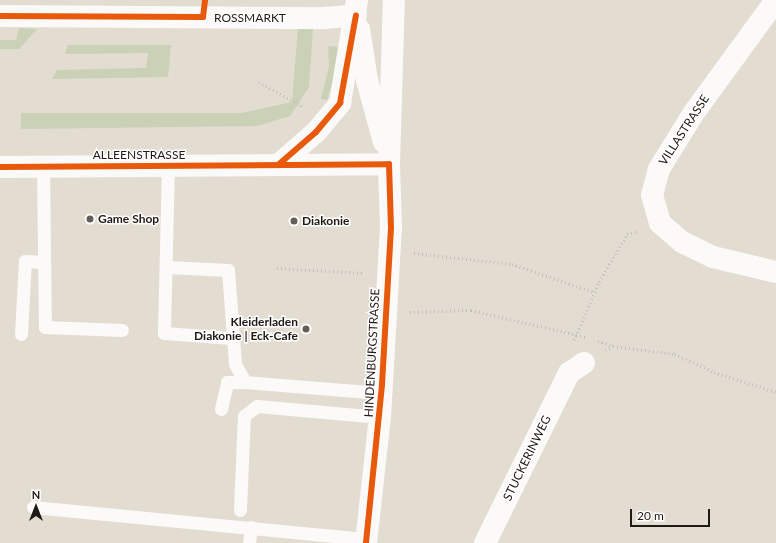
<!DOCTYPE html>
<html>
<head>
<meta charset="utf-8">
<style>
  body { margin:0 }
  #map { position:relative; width:776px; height:543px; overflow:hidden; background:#e2dcd1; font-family:Lato,sans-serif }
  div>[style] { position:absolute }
  .green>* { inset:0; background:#cbd1b7 }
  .path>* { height:2.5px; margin-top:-1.25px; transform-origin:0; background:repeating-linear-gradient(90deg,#c2bfbc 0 1px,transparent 0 4px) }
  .lane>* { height:13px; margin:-6.5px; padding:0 6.5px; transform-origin:6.5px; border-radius:6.5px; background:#fbfaf8 }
  .street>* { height:22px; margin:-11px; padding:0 11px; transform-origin:11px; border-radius:11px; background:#fbfaf8 }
  .secondary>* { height:22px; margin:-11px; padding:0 11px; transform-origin:11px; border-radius:11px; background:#fbfaf8 }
  .cycleway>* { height:6px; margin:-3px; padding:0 3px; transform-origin:3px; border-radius:3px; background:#e8590c }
  .dots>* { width:11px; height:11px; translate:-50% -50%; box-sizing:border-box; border:2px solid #fff; border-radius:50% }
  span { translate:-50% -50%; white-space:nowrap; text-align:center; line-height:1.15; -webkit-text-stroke:3px #fff; paint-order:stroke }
  .street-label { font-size:12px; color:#1f1a13 }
  .poi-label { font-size:12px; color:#1f1a13; font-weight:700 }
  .left { translate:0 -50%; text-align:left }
  .right { translate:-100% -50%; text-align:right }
  .north { position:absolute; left:16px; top:487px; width:40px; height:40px; -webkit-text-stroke:3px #fff; paint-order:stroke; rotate:0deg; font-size:11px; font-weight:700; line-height:16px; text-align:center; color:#1f1a13 }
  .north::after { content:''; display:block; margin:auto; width:14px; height:18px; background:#1f1a13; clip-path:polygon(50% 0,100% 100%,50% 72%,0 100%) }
  .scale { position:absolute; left:630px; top:509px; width:80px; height:18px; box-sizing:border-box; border:2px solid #1f1a13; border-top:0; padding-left:5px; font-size:12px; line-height:14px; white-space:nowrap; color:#1f1a13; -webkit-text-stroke:3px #fff; paint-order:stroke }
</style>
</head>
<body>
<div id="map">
  <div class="green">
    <i style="clip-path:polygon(298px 27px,313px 28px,309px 87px,290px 116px,257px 126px,21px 129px,21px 113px,242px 113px,292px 102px)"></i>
    <i style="clip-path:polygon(19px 28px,37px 29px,19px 49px,0 49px,0 40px,16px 40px)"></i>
    <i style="clip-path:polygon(68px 45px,171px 45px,168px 77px,52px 79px,57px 70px,146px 68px,148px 53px,65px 54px)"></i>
    <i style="clip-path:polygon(328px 46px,338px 47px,337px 68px,327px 100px,321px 99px,329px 66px)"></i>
  </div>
  <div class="path">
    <i style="left:259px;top:82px;width:51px;rotate:29.1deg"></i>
    <i style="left:414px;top:253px;width:99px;rotate:6.4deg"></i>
    <i style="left:512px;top:264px;width:87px;rotate:18.9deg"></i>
    <i style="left:277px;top:268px;width:87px;rotate:3.3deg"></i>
    <i style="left:410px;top:312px;width:61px;rotate:-1.9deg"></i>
    <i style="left:471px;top:310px;width:118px;rotate:13.2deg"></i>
    <i style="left:574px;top:340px;width:63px;rotate:-66.7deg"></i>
    <i style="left:599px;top:282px;width:56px;rotate:-59.7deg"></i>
    <i style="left:627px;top:234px;width:10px;rotate:-17deg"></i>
    <i style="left:598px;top:341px;width:16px;rotate:18deg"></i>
    <i style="left:605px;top:350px;width:9px;rotate:-27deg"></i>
    <i style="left:613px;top:346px;width:63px;rotate:7.4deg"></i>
    <i style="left:675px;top:354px;width:43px;rotate:24.8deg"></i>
    <i style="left:714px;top:372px;width:65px;rotate:17.9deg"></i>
  </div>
  <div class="lane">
    <i style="left:168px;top:166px;width:167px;rotate:91.4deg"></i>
    <i style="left:164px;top:333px;width:68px;rotate:4.2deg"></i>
    <i style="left:43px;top:167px;width:160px;rotate:89.3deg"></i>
    <i style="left:45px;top:327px;width:77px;rotate:2.2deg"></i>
    <i style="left:166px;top:267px;width:62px;rotate:2.8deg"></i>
    <i style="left:228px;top:270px;width:94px;rotate:85.7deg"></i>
    <i style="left:235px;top:364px;width:21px;rotate:61deg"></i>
    <i style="left:245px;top:382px;width:136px;rotate:4.6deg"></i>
    <i style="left:21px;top:334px;width:73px;rotate:-86.9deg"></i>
    <i style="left:25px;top:261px;width:19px;rotate:3deg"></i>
    <i style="left:221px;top:409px;width:28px;rotate:-77deg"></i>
    <i style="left:227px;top:382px;width:18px"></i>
    <i style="left:33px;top:507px;width:336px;rotate:5.5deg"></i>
    <i style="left:240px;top:510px;width:94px;rotate:-87.6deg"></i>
    <i style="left:244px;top:416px;width:16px;rotate:-38deg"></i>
    <i style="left:257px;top:406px;width:123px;rotate:5.1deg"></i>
    <i style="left:249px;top:543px;width:16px;rotate:-83deg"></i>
  </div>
  <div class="street">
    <i style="left:776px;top:0;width:141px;rotate:126.1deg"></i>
    <i style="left:693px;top:114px;width:65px;rotate:121.7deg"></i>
    <i style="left:659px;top:169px;width:27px;rotate:105deg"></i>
    <i style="left:652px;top:195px;width:29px;rotate:74deg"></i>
    <i style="left:660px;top:223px;width:29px;rotate:41deg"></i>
    <i style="left:682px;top:242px;width:34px;rotate:26deg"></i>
    <i style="left:713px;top:257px;width:65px;rotate:13.4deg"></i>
    <i style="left:0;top:16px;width:324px;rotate:0.4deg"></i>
    <i style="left:324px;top:18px;width:32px;rotate:-5deg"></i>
    <i style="left:485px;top:543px;width:190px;rotate:-63.7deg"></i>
    <i style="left:569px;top:373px;width:18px;rotate:-34deg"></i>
  </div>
  <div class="secondary">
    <i style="left:359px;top:29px;width:52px;rotate:81.1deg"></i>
    <i style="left:367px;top:80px;width:64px;rotate:74.7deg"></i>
    <i style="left:278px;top:165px;width:50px;rotate:-41deg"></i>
    <i style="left:316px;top:132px;width:38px;rotate:-50deg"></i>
    <i style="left:340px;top:103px;width:104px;rotate:-80.6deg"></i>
    <i style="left:0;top:167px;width:389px;rotate:-0.4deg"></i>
    <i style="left:366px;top:543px;width:127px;rotate:-83.7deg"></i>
    <i style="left:380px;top:417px;width:189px;rotate:-86.7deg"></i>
    <i style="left:391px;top:228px;width:64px;rotate:-91.8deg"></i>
    <i style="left:389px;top:164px;width:164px;rotate:-88.3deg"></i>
  </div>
  <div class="cycleway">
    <i style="left:0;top:16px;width:203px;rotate:0.3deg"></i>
    <i style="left:203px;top:17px;width:17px;rotate:-83deg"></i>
    <i style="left:278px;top:165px;width:50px;rotate:-41deg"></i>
    <i style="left:316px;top:132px;width:38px;rotate:-50deg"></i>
    <i style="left:340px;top:103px;width:89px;rotate:-79.7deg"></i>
    <i style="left:0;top:167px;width:389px;rotate:-0.4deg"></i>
    <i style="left:389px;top:164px;width:64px;rotate:88.2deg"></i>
    <i style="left:391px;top:228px;width:157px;rotate:93.3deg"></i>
    <i style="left:382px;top:385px;width:159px;rotate:95.8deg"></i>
  </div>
  <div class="dots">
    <i style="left:90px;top:219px;background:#635e56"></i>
    <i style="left:294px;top:221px;background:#635e56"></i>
    <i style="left:306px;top:329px;background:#635e56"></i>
  </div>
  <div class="street-label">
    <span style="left:250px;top:18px">ROSSMARKT</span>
    <span style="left:684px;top:130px;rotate:-57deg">VILLASTRASSE</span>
    <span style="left:139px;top:155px">ALLEENSTRASSE</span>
    <span style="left:372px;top:353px;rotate:-87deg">HINDENBURGSTRASSE</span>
    <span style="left:527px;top:458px;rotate:-64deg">STUCKERINWEG</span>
  </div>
  <div class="poi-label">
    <span class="left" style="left:98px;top:219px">Game Shop</span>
    <span class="left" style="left:302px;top:221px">Diakonie</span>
    <span class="right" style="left:298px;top:329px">Kleiderladen<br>Diakonie | Eck-Cafe</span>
  </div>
  <div class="north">N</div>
  <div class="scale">20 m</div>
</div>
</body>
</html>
